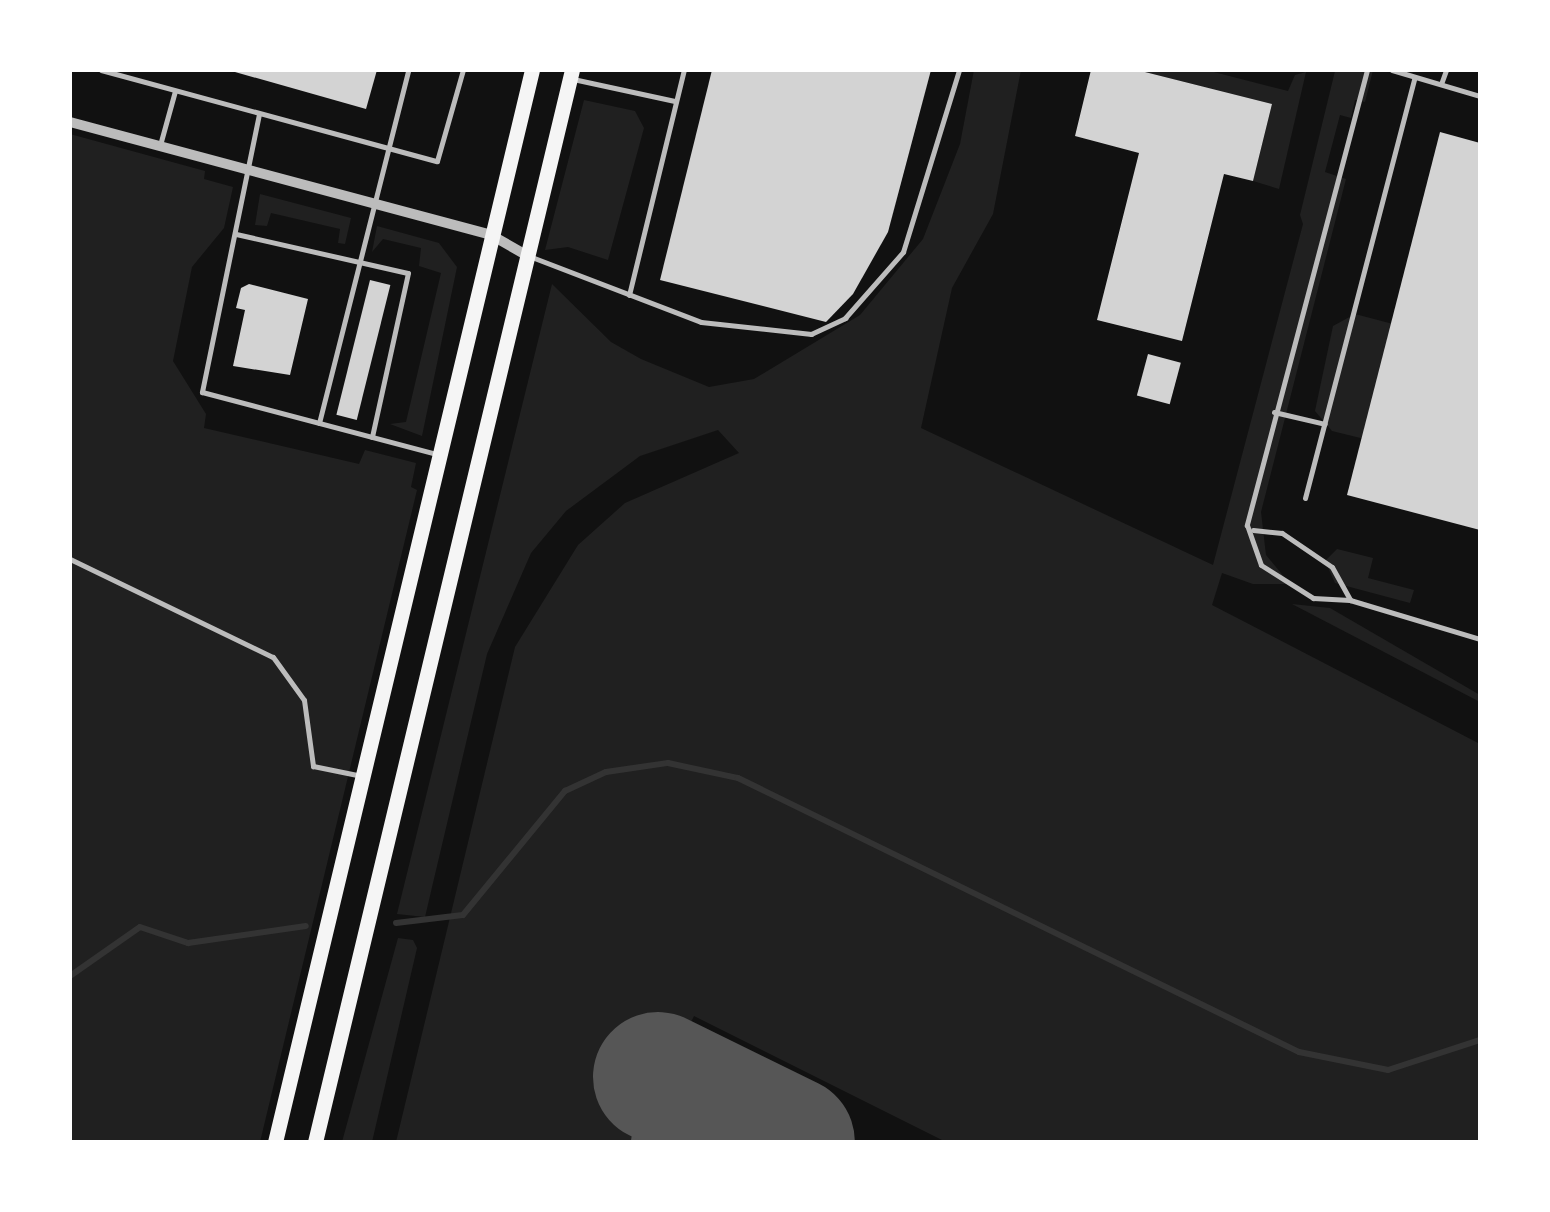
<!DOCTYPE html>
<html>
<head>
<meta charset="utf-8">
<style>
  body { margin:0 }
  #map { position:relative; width:1550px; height:1212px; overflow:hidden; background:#111; font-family:Arial,sans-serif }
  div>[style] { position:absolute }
  .green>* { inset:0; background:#202020 }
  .stream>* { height:6px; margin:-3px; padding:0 3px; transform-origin:3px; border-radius:3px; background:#333 }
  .taxiway>* { height:52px; margin:-26px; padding:0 26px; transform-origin:26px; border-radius:26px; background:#565656 }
  .runway>* { height:130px; margin:-65px; padding:0 65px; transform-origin:65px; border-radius:65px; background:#565656 }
  .building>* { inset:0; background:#d3d3d3; transform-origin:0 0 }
  .service>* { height:5px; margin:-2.5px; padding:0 2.5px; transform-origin:2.5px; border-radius:2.5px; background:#bcbcbc }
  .minor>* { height:10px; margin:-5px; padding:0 5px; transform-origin:5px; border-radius:5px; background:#bcbcbc }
  .primary>* { height:15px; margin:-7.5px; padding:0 7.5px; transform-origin:7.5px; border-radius:7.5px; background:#f5f5f5 }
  span { translate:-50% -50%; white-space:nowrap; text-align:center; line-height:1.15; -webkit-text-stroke:8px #fff; paint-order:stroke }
  .frame { position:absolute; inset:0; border:72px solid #fff; pointer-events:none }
</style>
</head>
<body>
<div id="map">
  <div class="green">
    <i style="clip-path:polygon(974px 70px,1021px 70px,993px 214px,952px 288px,921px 428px,1213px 565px,1303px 224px,1300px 215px,1335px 71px,1373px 70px,1365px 102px,1355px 100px,1351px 118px,1340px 115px,1325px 172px,1346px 179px,1261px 512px,1266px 555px,1290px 584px,1253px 584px,1222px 573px,1212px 605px,1480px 744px,1480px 1142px,946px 1142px,694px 1016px,631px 1142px,396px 1142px,515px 647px,578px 545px,625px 503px,739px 453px,718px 430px,640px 456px,566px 511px,531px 553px,487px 654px,425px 917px,397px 914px,552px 284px,611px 342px,641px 359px,709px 387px,754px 379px,860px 315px,923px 239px,960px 144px)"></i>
    <i style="clip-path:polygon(1137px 70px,1206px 70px,1288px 91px,1295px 75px,1306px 72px,1279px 189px,1253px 181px,1272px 104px)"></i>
    <i style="clip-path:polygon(584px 100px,635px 111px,644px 128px,608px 260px,568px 247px,545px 250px)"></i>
    <i style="clip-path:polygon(70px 134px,205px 171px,204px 179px,233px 187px,224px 228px,192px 267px,173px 361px,206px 414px,204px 428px,359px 464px,365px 450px,416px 463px,411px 487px,417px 490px,260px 1142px,70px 1142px)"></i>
    <i style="clip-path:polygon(260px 194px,351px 218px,345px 244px,338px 243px,340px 229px,271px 213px,267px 226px,255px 225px)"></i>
    <i style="clip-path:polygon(377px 226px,439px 243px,457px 267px,422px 436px,390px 424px,406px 422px,441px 273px,419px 266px,421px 248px,383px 239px,372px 252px)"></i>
    <i style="clip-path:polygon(1355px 314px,1431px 334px,1401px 448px,1332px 431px,1315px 411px,1333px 326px)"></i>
    <i style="clip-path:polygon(1337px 549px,1373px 558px,1368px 578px,1414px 590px,1410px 603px,1335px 583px,1325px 561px)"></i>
    <i style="clip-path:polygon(1292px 604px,1330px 608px,1480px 695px,1480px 702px)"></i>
    <i style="clip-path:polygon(398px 938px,413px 940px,417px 948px,372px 1142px,342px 1142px)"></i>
  </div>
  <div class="stream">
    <i style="left:396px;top:923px;width:67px;rotate:-6.8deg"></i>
    <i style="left:463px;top:915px;width:161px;rotate:-50.6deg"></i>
    <i style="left:565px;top:791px;width:45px;rotate:-24.9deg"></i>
    <i style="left:606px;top:772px;width:63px;rotate:-8.3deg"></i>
    <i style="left:668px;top:763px;width:72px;rotate:12.1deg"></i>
    <i style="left:738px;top:778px;width:624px;rotate:26.03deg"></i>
    <i style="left:1299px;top:1052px;width:91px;rotate:11.4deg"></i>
    <i style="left:1388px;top:1070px;width:97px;rotate:-18.1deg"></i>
    <i style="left:70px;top:976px;width:85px;rotate:-35deg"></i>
    <i style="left:140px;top:927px;width:51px;rotate:18.4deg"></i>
    <i style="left:188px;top:943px;width:119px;rotate:-8.2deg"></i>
  </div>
  <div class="taxiway">
    <i style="left:657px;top:1142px;width:59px;rotate:-62.6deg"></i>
  </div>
  <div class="runway">
    <i style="left:658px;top:1077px;width:147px;rotate:26.2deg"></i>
  </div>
  <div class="building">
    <i style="clip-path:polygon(228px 70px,377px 70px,366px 109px)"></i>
    <i style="clip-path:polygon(712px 70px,931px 70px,888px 232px,853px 294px,826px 322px,660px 280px)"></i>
    <i style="clip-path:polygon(1091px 70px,1137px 70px,1272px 104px,1253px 181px,1224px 174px,1182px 341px,1097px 320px,1139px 153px,1075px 136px)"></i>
    <i style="clip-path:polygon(1440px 132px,1480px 143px,1480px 530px,1347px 495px)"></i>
    <i style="left:370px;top:280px;width:21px;height:139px;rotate:14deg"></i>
    <i style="clip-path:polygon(249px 284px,308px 299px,290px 375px,233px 366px,245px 310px,236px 308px,241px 288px)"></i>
    <i style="left:1148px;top:354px;width:34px;height:43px;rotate:15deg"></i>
  </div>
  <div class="service">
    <i style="left:101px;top:70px;width:348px;rotate:15.2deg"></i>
    <i style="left:437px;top:161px;width:95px;rotate:-74.1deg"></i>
    <i style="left:1367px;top:70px;width:471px;rotate:104.8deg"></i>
    <i style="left:1247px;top:525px;width:42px;rotate:70.7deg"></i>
    <i style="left:1261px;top:565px;width:62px;rotate:32.4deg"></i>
    <i style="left:1313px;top:598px;width:37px;rotate:3deg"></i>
    <i style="left:1350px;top:600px;width:136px;rotate:16.7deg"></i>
    <i style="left:1392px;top:70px;width:92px;rotate:16.5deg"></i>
    <i style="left:573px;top:79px;width:104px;rotate:12.2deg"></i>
    <i style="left:1441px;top:84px;width:15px;rotate:-70deg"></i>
    <i style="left:259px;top:114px;width:284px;rotate:101.6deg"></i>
    <i style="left:202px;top:392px;width:242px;rotate:14.8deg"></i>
    <i style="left:160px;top:145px;width:56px;rotate:-74.5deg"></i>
    <i style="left:236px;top:234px;width:176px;rotate:12.8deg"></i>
    <i style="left:408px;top:273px;width:168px;rotate:102.4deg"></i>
    <i style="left:529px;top:256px;width:184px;rotate:21deg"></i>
    <i style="left:701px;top:322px;width:111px;rotate:6.2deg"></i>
    <i style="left:811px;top:334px;width:38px;rotate:-25deg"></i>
    <i style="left:845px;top:318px;width:88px;rotate:-48.7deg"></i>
    <i style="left:903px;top:252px;width:190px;rotate:-72.9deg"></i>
    <i style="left:629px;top:295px;width:232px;rotate:-76.3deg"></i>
    <i style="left:1274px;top:412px;width:52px;rotate:13.2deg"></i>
    <i style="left:319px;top:423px;width:364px;rotate:-75.8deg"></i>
    <i style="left:1305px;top:498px;width:435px;rotate:-75.4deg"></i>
    <i style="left:1253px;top:530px;width:29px;rotate:6deg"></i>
    <i style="left:1282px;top:533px;width:60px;rotate:34.2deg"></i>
    <i style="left:1332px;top:567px;width:38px;rotate:61deg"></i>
    <i style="left:70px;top:559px;width:225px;rotate:25.8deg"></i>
    <i style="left:273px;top:657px;width:53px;rotate:54.2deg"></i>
    <i style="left:304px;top:700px;width:67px;rotate:82.2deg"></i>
    <i style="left:313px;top:766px;width:50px;rotate:11.5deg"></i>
  </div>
  <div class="minor">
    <i style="left:70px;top:122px;width:436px;rotate:15deg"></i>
    <i style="left:491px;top:235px;width:40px;rotate:29.7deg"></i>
  </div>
  <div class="primary">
    <i style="left:275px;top:1142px;width:1102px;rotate:-76.52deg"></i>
    <i style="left:315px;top:1142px;width:1102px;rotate:-76.52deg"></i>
  </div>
  <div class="frame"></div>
</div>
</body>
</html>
